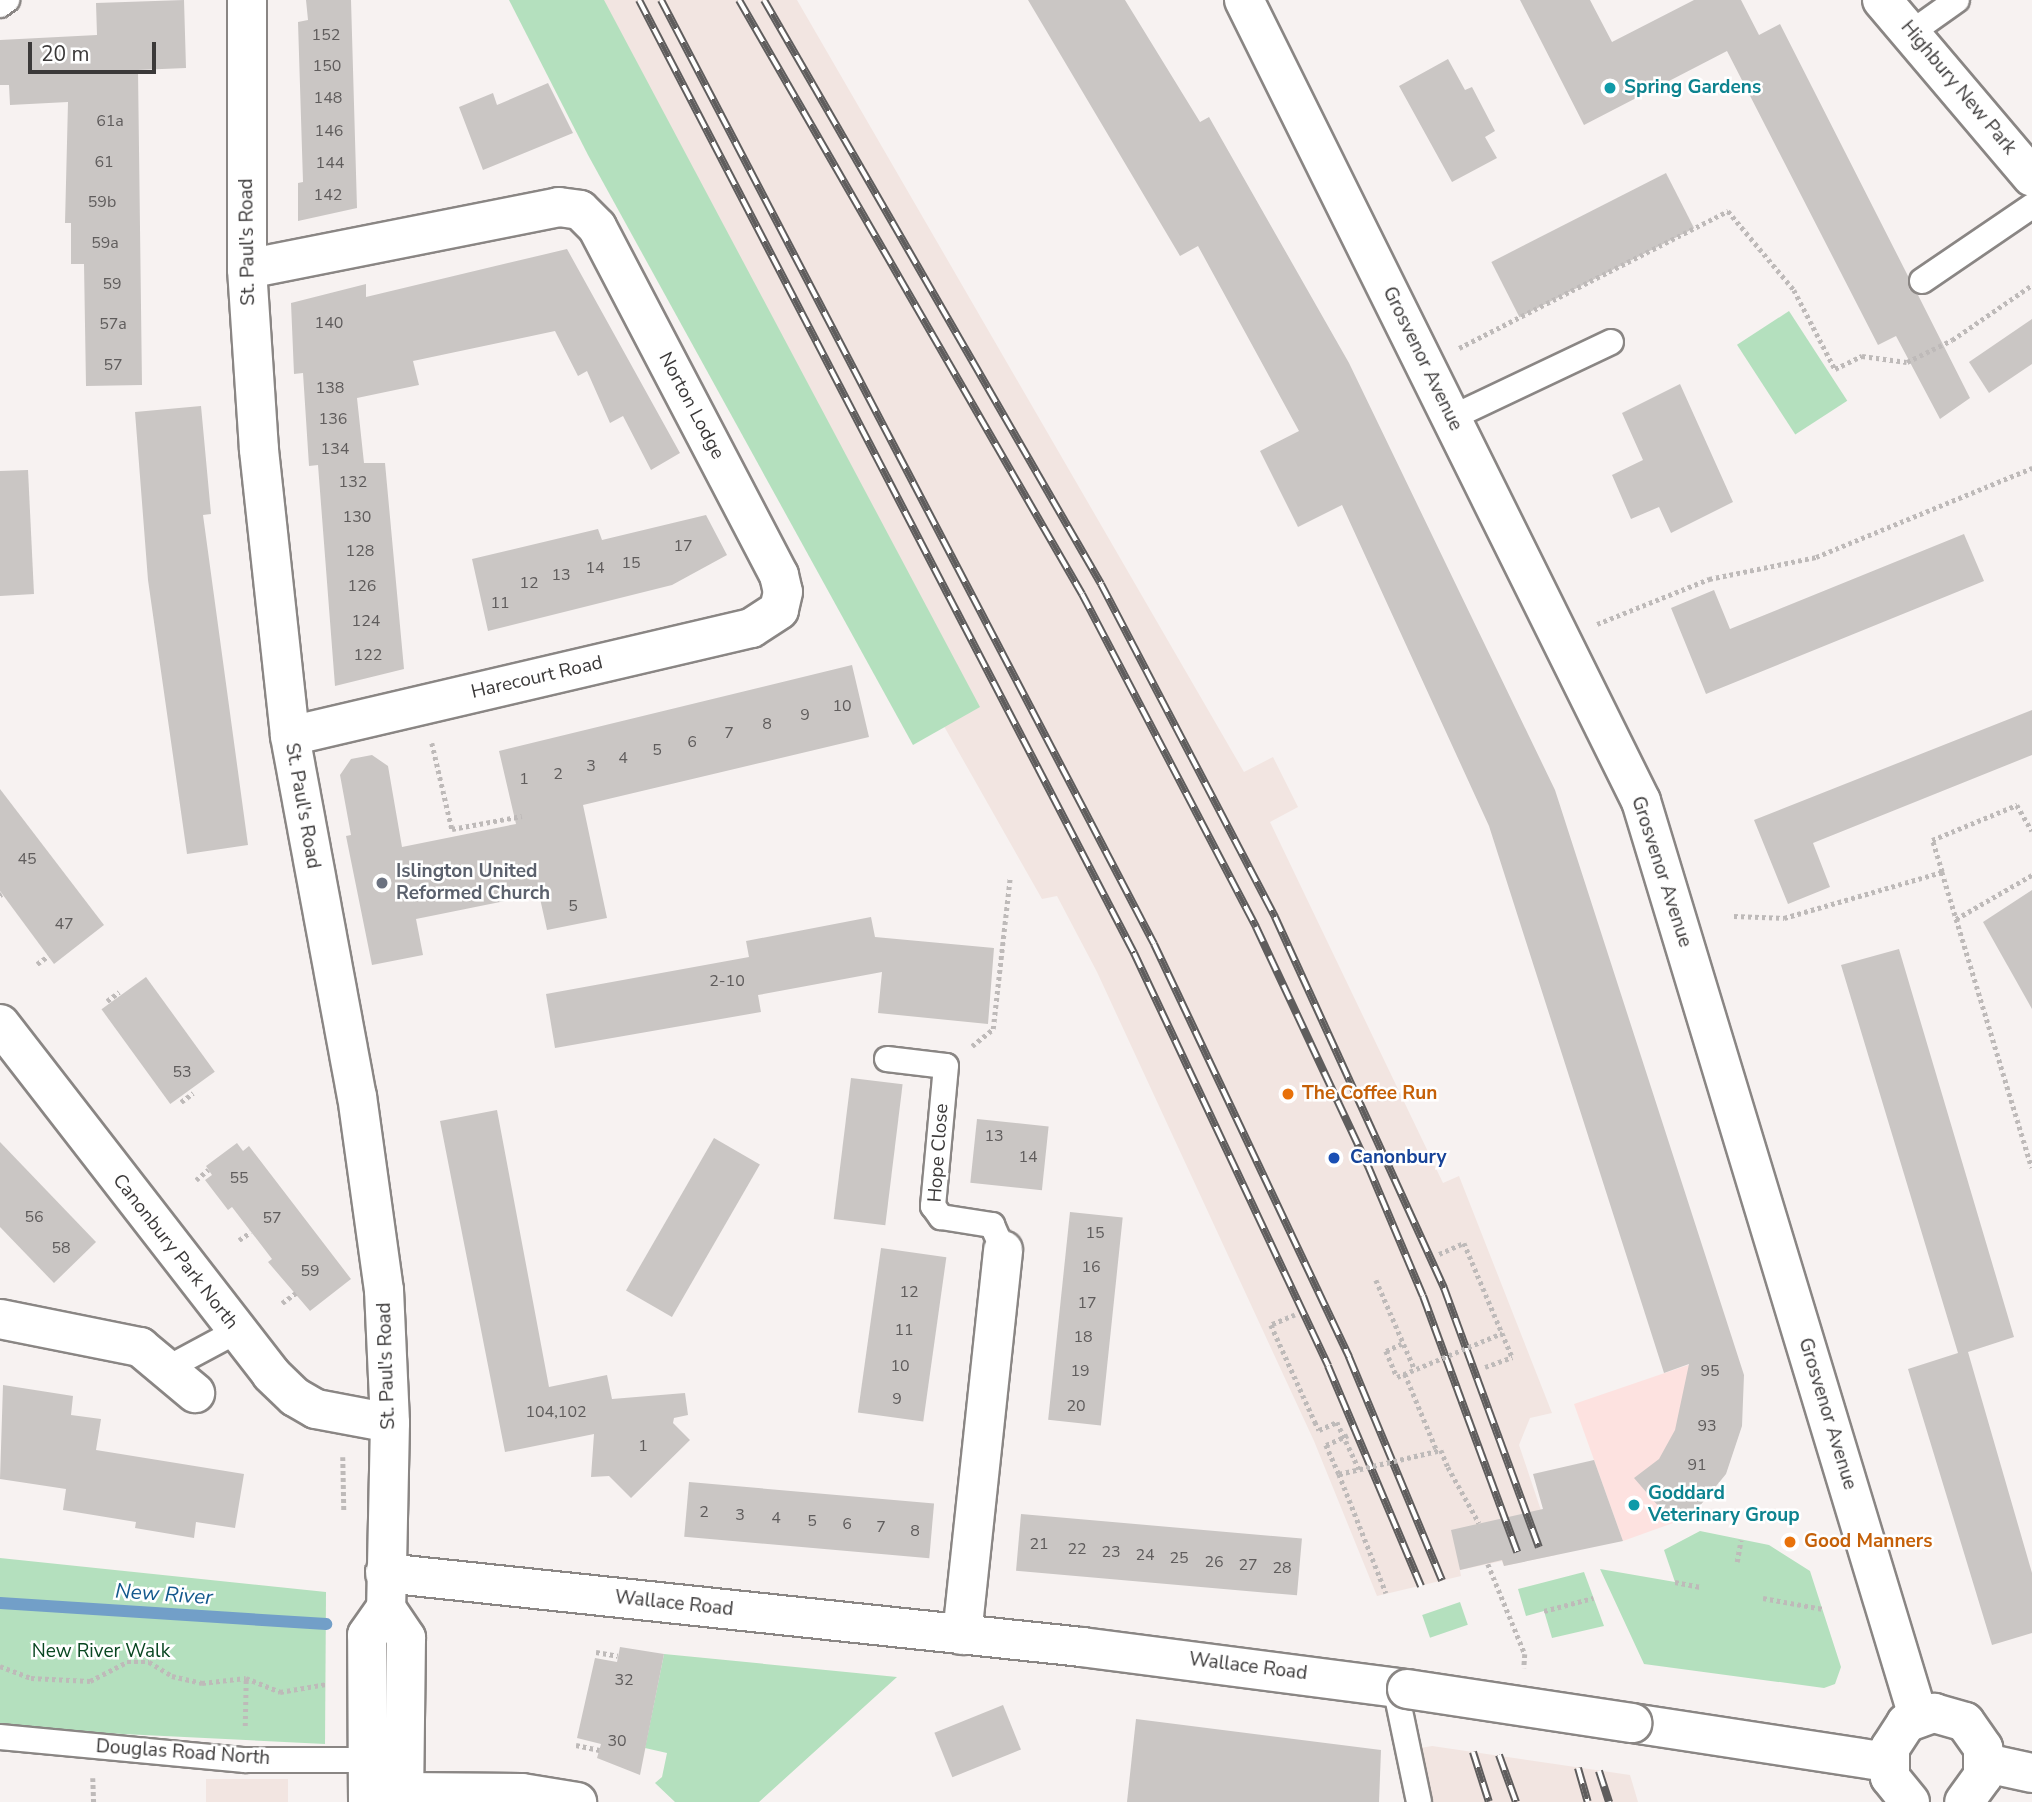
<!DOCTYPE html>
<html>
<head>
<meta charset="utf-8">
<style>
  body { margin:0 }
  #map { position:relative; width:2032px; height:1802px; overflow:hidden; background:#f7f2f1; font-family:"Nunito Sans",sans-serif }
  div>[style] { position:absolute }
  .commercial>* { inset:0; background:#fde2e0 }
  .built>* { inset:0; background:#f2e5e1; transform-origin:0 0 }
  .green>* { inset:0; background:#b4e0be; transform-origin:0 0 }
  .stream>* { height:12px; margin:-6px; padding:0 6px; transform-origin:6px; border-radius:6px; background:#729fc8 }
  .building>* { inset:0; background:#cac6c4; transform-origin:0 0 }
  .path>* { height:4.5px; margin-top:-2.25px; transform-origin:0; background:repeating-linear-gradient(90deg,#bebab9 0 3.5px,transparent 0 7px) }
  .roads { filter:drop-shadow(2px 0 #8a8684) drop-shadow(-2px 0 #8a8684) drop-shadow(0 2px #8a8684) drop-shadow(0 -2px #8a8684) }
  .lane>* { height:24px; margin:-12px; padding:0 12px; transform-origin:12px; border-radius:12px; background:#fff }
  .street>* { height:38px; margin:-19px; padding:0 19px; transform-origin:19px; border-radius:19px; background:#fff }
  .secondary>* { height:38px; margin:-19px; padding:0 19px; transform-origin:19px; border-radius:19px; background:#fff }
  .primary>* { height:38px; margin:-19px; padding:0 19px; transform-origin:19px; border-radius:19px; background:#fff }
  .rail>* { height:8px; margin-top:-4px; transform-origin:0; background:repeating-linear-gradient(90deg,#fff 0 16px,#5f5d5d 0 32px); box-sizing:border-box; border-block:2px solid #5f5d5d }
  .path-bridge>* { height:4.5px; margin-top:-2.25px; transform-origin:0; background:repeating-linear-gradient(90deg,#bebab9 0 3.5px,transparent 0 7px) }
  .bridges { filter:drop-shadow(2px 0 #8a8684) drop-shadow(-2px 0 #8a8684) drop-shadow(0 2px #8a8684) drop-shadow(0 -2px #8a8684) }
  .secondary-bridge>* { height:38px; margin:-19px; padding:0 19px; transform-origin:19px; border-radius:19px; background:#fff }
  .dots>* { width:19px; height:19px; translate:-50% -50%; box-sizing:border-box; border:4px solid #fff; border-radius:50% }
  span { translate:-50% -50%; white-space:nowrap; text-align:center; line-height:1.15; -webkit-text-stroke:5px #fff; paint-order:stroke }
  .number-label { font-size:16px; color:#5f5c5c }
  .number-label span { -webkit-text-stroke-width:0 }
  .culture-label { font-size:19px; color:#0d838f; font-weight:700 }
  .left { translate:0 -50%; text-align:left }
  .street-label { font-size:19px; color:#3b3939 }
  .worship-label { font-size:19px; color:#5b616d; font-weight:700 }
  .food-label { font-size:19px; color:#c56008; font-weight:700 }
  .transit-label { font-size:19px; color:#164399; font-weight:700 }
  .park-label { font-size:19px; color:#094621 }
  .water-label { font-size:21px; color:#14598d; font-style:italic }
  .scale { position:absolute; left:28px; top:42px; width:128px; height:32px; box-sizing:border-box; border:4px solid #3b3939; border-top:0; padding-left:9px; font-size:21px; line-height:24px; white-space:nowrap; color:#3b3939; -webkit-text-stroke:5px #fff; paint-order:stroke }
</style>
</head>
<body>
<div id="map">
  <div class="commercial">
    <i style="clip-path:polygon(1735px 1349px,1673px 1523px,1623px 1541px,1574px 1404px)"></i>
  </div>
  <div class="built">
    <i style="clip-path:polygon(532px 0,797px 0,1244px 772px,1273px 757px,1298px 807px,1270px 822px,1443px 1183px,1459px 1176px,1552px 1413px,1530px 1418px,1519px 1445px,1556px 1555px,1504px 1566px,1502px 1561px,1460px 1570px,1461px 1576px,1377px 1596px,1314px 1441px,1097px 972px,1057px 896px,1042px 899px)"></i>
    <i style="clip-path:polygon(1432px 1746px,1630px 1775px,1638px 1802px,1433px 1802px,1415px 1749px)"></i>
    <i style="left:288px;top:1779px;width:23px;height:82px;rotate:90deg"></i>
  </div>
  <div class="green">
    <i style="clip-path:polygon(509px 0,604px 0,980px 707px,913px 745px,588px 155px)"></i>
    <i style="left:1789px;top:311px;width:107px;height:62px;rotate:57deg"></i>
    <i style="clip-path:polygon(1700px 1531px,1769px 1545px,1810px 1571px,1841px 1667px,1835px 1684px,1824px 1688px,1644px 1664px,1600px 1569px,1675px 1582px,1664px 1550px)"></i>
    <i style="clip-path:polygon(0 1558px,326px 1592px,325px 1744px,0 1728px)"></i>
    <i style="clip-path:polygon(1584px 1572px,1604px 1626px,1552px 1638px,1544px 1611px,1526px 1616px,1518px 1589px)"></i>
    <i style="left:1460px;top:1602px;width:24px;height:40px;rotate:71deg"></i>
    <i style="clip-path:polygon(664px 1654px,897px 1677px,759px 1802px,675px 1802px,655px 1783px,662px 1777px,667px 1753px,645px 1748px)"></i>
  </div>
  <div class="stream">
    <i style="left:0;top:1603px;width:327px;rotate:3.7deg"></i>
  </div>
  <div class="building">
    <i style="clip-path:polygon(184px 0,186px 68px,138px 70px,142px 385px,86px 386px,84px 264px,71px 264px,71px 223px,65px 223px,68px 102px,10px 105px,9px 85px,0 85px,0 40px,97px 35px,96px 3px)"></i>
    <i style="clip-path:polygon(306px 0,351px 0,357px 208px,298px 221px,298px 183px,303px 182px,298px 22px,308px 20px)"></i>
    <i style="clip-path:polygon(1028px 0,1125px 0,1200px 122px,1209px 117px,1349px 363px,1555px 790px,1744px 1375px,1742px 1426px,1726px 1474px,1694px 1513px,1673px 1523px,1634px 1478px,1659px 1459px,1675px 1430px,1689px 1364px,1664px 1373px,1489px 826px,1342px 505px,1298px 527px,1260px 451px,1299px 431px,1198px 246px,1180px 256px)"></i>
    <i style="clip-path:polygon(1520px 0,1590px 0,1612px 42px,1694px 0,1741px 0,1759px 35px,1780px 24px,1908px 276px,1909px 289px,1918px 295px,1970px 398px,1940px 419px,1896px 336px,1878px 345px,1727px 51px,1584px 125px)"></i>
    <i style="clip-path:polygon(1448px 59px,1465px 90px,1472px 87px,1495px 131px,1485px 137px,1497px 158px,1452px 182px,1399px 86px)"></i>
    <i style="clip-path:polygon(548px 83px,573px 133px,483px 170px,459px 107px,493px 93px,497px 105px)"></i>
    <i style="left:1666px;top:173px;width:62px;height:196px;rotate:63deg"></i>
    <i style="clip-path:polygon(567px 249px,680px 453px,651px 470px,623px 416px,610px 423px,587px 371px,578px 376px,555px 331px,413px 361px,419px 385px,357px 398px,364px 463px,385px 463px,404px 669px,335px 686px,318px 465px,309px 466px,303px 373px,294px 374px,291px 303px,366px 284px,366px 297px)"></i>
    <i style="clip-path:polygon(2032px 319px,2032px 364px,1989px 393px,1969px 362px)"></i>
    <i style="clip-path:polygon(1680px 384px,1733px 502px,1671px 533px,1659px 507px,1631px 519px,1612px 475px,1643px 460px,1622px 413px)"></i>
    <i style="clip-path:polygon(201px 406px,211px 514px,203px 515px,248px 845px,187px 854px,148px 580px,135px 412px)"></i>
    <i style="clip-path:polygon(28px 470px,34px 594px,0 596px,0 471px)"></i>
    <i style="clip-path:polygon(706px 515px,727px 555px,672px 585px,488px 631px,472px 559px,598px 529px,602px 540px)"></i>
    <i style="clip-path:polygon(1964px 534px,1984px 581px,1706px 694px,1671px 608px,1714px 590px,1730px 629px)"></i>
    <i style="clip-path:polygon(852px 665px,869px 737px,583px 805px,607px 918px,547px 930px,539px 894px,416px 919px,423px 955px,372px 965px,346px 836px,351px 835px,340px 775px,351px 759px,372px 755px,388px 766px,402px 847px,516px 824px,499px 751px)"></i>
    <i style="clip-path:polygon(2032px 710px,2032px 755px,1813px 843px,1830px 887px,1788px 904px,1754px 820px)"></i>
    <i style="clip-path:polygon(0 789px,104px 925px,54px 964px,0 891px)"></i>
    <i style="clip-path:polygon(2032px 890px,2032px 1009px,1983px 922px)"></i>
    <i style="clip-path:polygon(871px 917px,875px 937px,994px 948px,988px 1024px,878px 1013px,882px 972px,758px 995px,761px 1012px,555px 1048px,546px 994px,749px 957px,746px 941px)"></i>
    <i style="clip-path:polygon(1899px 949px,2014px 1337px,1968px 1352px,2032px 1573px,2032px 1633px,1992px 1645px,1908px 1369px,1958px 1353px,1841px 965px)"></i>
    <i style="left:146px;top:977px;width:117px;height:55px;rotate:54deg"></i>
    <i style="left:851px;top:1078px;width:52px;height:142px;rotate:7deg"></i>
    <i style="clip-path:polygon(497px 1110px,549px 1387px,607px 1375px,612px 1399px,685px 1393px,688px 1415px,674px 1418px,673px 1423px,690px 1440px,631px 1498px,609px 1476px,591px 1477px,594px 1434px,505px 1452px,440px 1121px)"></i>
    <i style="left:977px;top:1119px;width:72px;height:64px;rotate:6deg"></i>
    <i style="left:714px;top:1138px;width:53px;height:176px;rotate:30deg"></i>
    <i style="clip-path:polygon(0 1142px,96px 1242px,54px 1283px,0 1227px)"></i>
    <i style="clip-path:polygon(237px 1143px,243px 1151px,249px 1146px,351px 1279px,310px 1311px,268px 1262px,272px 1259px,232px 1207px,228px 1210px,205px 1180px,212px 1175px,206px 1166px)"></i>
    <i style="left:1070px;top:1212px;width:53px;height:209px;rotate:6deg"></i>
    <i style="left:881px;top:1248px;width:66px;height:166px;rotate:8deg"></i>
    <i style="clip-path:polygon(3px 1385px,73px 1396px,71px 1415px,101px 1419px,96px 1450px,244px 1474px,235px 1528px,196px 1522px,194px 1538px,135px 1528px,136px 1522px,63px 1510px,66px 1489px,0 1479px)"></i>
    <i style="clip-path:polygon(1594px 1460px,1623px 1541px,1504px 1566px,1502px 1560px,1460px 1570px,1451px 1530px,1543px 1509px,1533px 1474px)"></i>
    <i style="left:689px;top:1482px;width:246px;height:55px;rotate:5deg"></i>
    <i style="left:1021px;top:1514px;width:282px;height:57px;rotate:5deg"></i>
    <i style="clip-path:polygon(620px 1647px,664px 1654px,640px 1775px,597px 1758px,601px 1744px,577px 1738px,595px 1658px,617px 1662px)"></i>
    <i style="left:1003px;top:1705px;width:48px;height:74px;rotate:68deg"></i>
    <i style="clip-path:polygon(1136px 1719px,1381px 1750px,1379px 1802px,1127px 1802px)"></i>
  </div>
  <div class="path">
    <i style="left:1459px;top:348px;width:302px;rotate:-27deg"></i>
    <i style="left:1728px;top:211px;width:103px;rotate:50.1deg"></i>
    <i style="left:1794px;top:290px;width:89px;rotate:62.6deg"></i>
    <i style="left:1835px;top:369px;width:30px;rotate:-26deg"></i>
    <i style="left:1862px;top:356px;width:45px;rotate:7.6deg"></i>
    <i style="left:1907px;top:362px;width:50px;rotate:-26.1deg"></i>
    <i style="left:1952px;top:340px;width:97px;rotate:-34.5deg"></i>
    <i style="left:1597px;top:624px;width:121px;rotate:-21.9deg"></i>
    <i style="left:1709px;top:579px;width:109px;rotate:-11.6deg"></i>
    <i style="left:1816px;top:557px;width:234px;rotate:-22.4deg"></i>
    <i style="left:432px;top:743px;width:88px;rotate:76.9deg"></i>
    <i style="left:452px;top:829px;width:71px;rotate:-10.5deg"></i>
    <i style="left:1942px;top:872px;width:34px;rotate:-107deg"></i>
    <i style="left:1932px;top:840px;width:92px;rotate:-22.4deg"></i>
    <i style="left:2017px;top:805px;width:30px;rotate:60deg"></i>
    <i style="left:0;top:895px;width:2px;rotate:-27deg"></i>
    <i style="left:1734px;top:916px;width:50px;rotate:2.3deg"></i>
    <i style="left:1784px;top:918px;width:165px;rotate:-16.2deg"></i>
    <i style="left:1942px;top:872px;width:309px;rotate:73.1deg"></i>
    <i style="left:1956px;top:919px;width:88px;rotate:-30.1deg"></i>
    <i style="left:37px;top:964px;width:14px;rotate:-36deg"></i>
    <i style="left:107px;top:1001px;width:15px;rotate:-37deg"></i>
    <i style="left:972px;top:1046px;width:27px;rotate:-39deg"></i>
    <i style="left:993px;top:1029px;width:153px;rotate:-83.6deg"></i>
    <i style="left:181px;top:1102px;width:15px;rotate:-37deg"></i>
    <i style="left:196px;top:1180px;width:16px;rotate:-40deg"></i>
    <i style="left:239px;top:1240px;width:14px;rotate:-34deg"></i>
    <i style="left:1439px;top:1254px;width:27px;rotate:-24deg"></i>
    <i style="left:1464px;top:1243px;width:98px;rotate:67.1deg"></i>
    <i style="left:1376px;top:1280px;width:98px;rotate:66.6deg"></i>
    <i style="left:282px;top:1303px;width:17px;rotate:-36deg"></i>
    <i style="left:1295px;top:1315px;width:26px;rotate:157deg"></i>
    <i style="left:1271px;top:1325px;width:107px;rotate:65.6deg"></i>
    <i style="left:1386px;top:1351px;width:17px;rotate:-25deg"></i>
    <i style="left:1485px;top:1367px;width:29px;rotate:-20deg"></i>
    <i style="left:1405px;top:1374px;width:83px;rotate:67.4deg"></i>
    <i style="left:1326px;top:1445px;width:24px;rotate:-24deg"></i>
    <i style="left:343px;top:1457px;width:54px;rotate:88.9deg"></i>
    <i style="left:1448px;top:1467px;width:64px;rotate:61deg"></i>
    <i style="left:1339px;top:1474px;width:128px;rotate:68.4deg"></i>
    <i style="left:1737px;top:1562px;width:22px;rotate:-80deg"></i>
    <i style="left:1488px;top:1564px;width:97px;rotate:67.7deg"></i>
    <i style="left:1525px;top:1654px;width:14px;rotate:94deg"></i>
    <i style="left:1675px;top:1582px;width:26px;rotate:11deg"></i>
    <i style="left:1763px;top:1598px;width:61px;rotate:10.4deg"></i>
    <i style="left:1544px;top:1611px;width:51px;rotate:-14.9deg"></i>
    <i style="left:596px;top:1652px;width:22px;rotate:10deg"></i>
    <i style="left:0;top:1666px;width:33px;rotate:21deg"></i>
    <i style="left:31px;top:1678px;width:59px;rotate:2.9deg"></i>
    <i style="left:90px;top:1681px;width:42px;rotate:-27.2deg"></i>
    <i style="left:127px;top:1662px;width:22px"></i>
    <i style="left:149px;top:1662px;width:27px;rotate:31deg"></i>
    <i style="left:172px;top:1676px;width:31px;rotate:13deg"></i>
    <i style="left:202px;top:1683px;width:44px;rotate:-6.5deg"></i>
    <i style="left:246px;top:1678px;width:37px;rotate:22deg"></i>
    <i style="left:280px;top:1692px;width:48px;rotate:-9.7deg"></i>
    <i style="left:245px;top:1726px;width:48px;rotate:-88.8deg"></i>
    <i style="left:576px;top:1745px;width:24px;rotate:12deg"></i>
    <i style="left:93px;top:1778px;width:24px;rotate:88deg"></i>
  </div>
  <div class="roads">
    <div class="lane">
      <i style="left:0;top:5px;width:9px;rotate:-36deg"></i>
      <i style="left:1912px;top:32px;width:55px;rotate:-35.4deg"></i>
      <i style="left:1922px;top:281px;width:133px;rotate:-34.3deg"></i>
      <i style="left:1451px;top:418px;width:177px;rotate:-25.4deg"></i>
      <i style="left:887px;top:1059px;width:59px;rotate:6.8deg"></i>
      <i style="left:946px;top:1066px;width:141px;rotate:95.3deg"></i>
      <i style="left:933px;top:1206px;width:14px;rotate:54deg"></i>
      <i style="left:941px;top:1217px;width:52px;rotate:8.9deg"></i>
      <i style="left:992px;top:1225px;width:27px;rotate:66deg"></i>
      <i style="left:168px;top:1368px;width:78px;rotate:-28.2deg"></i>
      <i style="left:1395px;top:1687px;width:117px;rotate:78.2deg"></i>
      <i style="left:0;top:1737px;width:246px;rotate:5.4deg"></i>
      <i style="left:245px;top:1760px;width:122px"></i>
    </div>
    <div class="street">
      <i style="left:1882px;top:0;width:232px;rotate:49.7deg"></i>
      <i style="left:247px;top:269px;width:318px;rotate:-11.2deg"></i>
      <i style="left:559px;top:207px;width:21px;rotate:8deg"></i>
      <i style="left:580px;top:210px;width:24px;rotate:45deg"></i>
      <i style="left:597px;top:227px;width:393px;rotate:62.4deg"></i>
      <i style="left:779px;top:575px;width:17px;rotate:77deg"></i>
      <i style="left:783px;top:592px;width:18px;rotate:103deg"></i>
      <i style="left:779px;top:610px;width:33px;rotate:147deg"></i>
      <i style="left:751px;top:628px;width:473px;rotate:166.8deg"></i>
      <i style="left:0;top:1024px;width:443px;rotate:52.2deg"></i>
      <i style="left:271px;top:1374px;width:33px;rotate:44deg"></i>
      <i style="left:295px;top:1397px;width:24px;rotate:30deg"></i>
      <i style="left:316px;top:1409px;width:75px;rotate:10.7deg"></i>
      <i style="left:0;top:1319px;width:143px;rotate:11.3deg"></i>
      <i style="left:140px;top:1347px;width:72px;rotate:39.9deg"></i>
      <i style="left:962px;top:1635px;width:387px;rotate:-83.9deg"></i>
      <i style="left:404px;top:1792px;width:118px;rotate:0.5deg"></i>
      <i style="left:522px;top:1793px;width:56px;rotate:9.3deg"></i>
    </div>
    <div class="secondary">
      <i style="left:1244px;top:0;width:894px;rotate:63.64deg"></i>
      <i style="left:1641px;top:801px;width:956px;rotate:73.16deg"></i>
      <i style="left:385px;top:1573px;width:701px;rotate:6.06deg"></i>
      <i style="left:1082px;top:1647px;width:328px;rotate:7.4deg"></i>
      <i style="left:1632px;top:1723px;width:259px;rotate:8.7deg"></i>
      <i style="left:1986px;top:1763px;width:47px;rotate:12.3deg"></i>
      <i style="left:1910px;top:1802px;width:32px;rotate:-129deg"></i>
      <i style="left:1890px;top:1777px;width:29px;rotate:-90deg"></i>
      <i style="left:1890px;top:1748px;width:30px;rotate:-57deg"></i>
      <i style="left:1906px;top:1723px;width:30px;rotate:-20deg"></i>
      <i style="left:1934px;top:1713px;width:32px;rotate:16deg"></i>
      <i style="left:1965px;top:1722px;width:32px;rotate:55deg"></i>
      <i style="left:1983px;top:1748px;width:28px;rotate:90deg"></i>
      <i style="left:1983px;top:1776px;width:32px;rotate:126deg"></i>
    </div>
    <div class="primary">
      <i style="left:247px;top:0;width:269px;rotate:90deg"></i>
      <i style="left:247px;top:269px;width:181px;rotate:86.2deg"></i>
      <i style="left:259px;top:450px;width:288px;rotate:83.8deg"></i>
      <i style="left:290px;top:736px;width:366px;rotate:79.5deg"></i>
      <i style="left:357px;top:1096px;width:196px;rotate:82.1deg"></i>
      <i style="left:384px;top:1290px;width:133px;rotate:87.4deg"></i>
      <i style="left:390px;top:1423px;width:185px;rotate:91.2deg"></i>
      <i style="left:386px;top:1608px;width:36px;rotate:56deg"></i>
      <i style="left:406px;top:1638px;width:164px;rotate:90.7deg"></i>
      <i style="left:368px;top:1802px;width:167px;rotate:-90.3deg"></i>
      <i style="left:367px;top:1635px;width:33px;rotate:-55deg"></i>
    </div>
  </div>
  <div class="rail">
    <i style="left:639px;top:0;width:1074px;rotate:62.55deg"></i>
    <i style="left:1134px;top:953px;width:456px;rotate:64.8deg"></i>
    <i style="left:1328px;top:1366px;width:239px;rotate:67.1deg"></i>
    <i style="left:661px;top:0;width:1065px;rotate:62.42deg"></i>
    <i style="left:1154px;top:944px;width:457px;rotate:64.7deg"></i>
    <i style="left:1349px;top:1357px;width:242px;rotate:67.4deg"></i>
    <i style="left:739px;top:0;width:686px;rotate:60deg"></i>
    <i style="left:1082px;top:594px;width:376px;rotate:62.4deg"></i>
    <i style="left:1256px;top:927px;width:264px;rotate:64.9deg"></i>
    <i style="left:1368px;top:1166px;width:141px;rotate:67.1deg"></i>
    <i style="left:1423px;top:1296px;width:273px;rotate:69.8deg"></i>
    <i style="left:764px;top:0;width:674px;rotate:60.01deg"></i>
    <i style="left:1101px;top:584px;width:376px;rotate:62.4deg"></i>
    <i style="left:1275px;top:917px;width:408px;rotate:65.5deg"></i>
    <i style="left:1444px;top:1288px;width:276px;rotate:69.9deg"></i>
    <i style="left:1473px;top:1752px;width:52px;rotate:72.3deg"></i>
    <i style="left:1499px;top:1755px;width:50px;rotate:70.1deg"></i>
    <i style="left:1578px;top:1768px;width:35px;rotate:74deg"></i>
    <i style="left:1599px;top:1771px;width:33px;rotate:72deg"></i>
  </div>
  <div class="path-bridge">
    <i style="left:1386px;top:1351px;width:28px;rotate:67deg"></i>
    <i style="left:1397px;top:1377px;width:114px;rotate:-22.7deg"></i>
    <i style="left:1502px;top:1333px;width:26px;rotate:67deg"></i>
    <i style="left:1315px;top:1422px;width:9px;rotate:63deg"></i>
    <i style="left:1319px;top:1430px;width:20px;rotate:-24deg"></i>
    <i style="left:1337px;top:1422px;width:52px;rotate:64.9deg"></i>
    <i style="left:1326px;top:1445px;width:32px;rotate:66deg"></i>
    <i style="left:1339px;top:1474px;width:105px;rotate:-13.2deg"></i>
    <i style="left:1441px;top:1450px;width:18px;rotate:68deg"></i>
  </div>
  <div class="bridges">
    <div class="secondary-bridge">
      <i style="left:1407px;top:1689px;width:228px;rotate:8.6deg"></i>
    </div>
  </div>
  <div class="dots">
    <i style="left:1610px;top:88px;background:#0f9aa8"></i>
    <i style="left:382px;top:883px;background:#6b7280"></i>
    <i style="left:1288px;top:1094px;background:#e8710a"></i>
    <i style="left:1334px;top:1158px;background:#1a4fb4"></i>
    <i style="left:1634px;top:1505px;background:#0f9aa8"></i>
    <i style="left:1790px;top:1542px;background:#e8710a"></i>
  </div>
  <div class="number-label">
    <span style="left:326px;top:35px">152</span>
    <span style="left:327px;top:66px">150</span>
    <span style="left:328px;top:98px">148</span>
    <span style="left:110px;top:121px">61a</span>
    <span style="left:329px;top:131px">146</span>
    <span style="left:104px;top:162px">61</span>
    <span style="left:330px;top:163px">144</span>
    <span style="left:328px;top:195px">142</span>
    <span style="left:102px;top:202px">59b</span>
    <span style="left:105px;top:243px">59a</span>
    <span style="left:112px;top:284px">59</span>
    <span style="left:329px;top:323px">140</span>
    <span style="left:113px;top:324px">57a</span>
    <span style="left:113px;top:365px">57</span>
    <span style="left:330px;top:388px">138</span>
    <span style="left:333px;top:419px">136</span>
    <span style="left:335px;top:449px">134</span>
    <span style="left:353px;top:482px">132</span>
    <span style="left:357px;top:517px">130</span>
    <span style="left:683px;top:546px">17</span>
    <span style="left:360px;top:551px">128</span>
    <span style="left:631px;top:563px">15</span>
    <span style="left:595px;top:568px">14</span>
    <span style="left:561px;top:575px">13</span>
    <span style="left:529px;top:583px">12</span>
    <span style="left:362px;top:586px">126</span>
    <span style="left:500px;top:603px">11</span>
    <span style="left:366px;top:621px">124</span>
    <span style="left:368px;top:655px">122</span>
    <span style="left:842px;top:706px">10</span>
    <span style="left:805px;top:715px">9</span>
    <span style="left:767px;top:724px">8</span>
    <span style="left:729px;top:733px">7</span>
    <span style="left:692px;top:742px">6</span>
    <span style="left:657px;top:750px">5</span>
    <span style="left:623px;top:758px">4</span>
    <span style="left:591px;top:766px">3</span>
    <span style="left:558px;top:774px">2</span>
    <span style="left:524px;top:779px">1</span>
    <span style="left:27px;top:859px">45</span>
    <span style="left:573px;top:906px">5</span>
    <span style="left:64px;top:924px">47</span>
    <span style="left:727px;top:981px">2-10</span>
    <span style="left:182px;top:1072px">53</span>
    <span style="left:994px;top:1136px">13</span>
    <span style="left:1028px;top:1157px">14</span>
    <span style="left:239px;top:1178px">55</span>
    <span style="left:34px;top:1217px">56</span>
    <span style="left:272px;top:1218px">57</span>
    <span style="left:1095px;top:1233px">15</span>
    <span style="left:61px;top:1248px">58</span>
    <span style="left:1091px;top:1267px">16</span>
    <span style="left:310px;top:1271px">59</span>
    <span style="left:909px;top:1292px">12</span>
    <span style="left:1087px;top:1303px">17</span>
    <span style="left:904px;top:1330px">11</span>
    <span style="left:1083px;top:1337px">18</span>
    <span style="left:900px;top:1366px">10</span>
    <span style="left:1080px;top:1371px">19</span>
    <span style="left:1710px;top:1371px">95</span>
    <span style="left:897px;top:1399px">9</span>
    <span style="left:1076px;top:1406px">20</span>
    <span style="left:556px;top:1412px">104,102</span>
    <span style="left:1707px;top:1426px">93</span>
    <span style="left:643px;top:1446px">1</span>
    <span style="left:1697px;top:1465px">91</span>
    <span style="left:704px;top:1512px">2</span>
    <span style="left:740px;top:1515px">3</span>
    <span style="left:776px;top:1518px">4</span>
    <span style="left:812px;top:1521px">5</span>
    <span style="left:847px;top:1524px">6</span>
    <span style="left:881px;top:1527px">7</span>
    <span style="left:915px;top:1531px">8</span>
    <span style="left:1039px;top:1544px">21</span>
    <span style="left:1077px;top:1549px">22</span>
    <span style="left:1111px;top:1552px">23</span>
    <span style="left:1145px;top:1555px">24</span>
    <span style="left:1179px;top:1558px">25</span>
    <span style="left:1214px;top:1562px">26</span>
    <span style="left:1248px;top:1565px">27</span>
    <span style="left:1282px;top:1568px">28</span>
    <span style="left:624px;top:1680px">32</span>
    <span style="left:617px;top:1741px">30</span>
  </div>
  <div class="culture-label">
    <span class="left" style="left:1624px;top:88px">Spring Gardens</span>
    <span class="left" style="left:1648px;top:1505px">Goddard<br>Veterinary Group</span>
  </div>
  <div class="street-label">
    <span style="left:1958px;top:88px;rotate:50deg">Highbury New Park</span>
    <span style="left:248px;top:242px;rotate:-91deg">St. Paul's Road</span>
    <span style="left:1422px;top:359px;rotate:64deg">Grosvenor Avenue</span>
    <span style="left:691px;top:406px;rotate:62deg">Norton Lodge</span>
    <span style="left:537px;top:678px;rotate:-13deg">Harecourt Road</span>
    <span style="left:302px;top:806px;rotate:80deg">St. Paul's Road</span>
    <span style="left:1661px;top:872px;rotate:72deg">Grosvenor Avenue</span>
    <span style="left:939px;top:1153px;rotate:-86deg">Hope Close</span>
    <span style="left:175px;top:1252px;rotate:52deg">Canonbury Park North</span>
    <span style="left:387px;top:1366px;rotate:-92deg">St. Paul's Road</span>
    <span style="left:1827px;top:1414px;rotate:73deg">Grosvenor Avenue</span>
    <span style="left:674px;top:1604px;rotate:6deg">Wallace Road</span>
    <span style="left:1248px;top:1667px;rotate:7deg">Wallace Road</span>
    <span style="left:183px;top:1753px;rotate:4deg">Douglas Road North</span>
  </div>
  <div class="worship-label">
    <span class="left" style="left:396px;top:883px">Islington United<br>Reformed Church</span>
  </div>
  <div class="food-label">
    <span class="left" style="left:1302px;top:1094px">The Coffee Run</span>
    <span class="left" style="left:1804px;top:1542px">Good Manners</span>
  </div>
  <div class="transit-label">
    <span class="left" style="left:1350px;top:1158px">Canonbury</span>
  </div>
  <div class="park-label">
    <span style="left:101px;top:1652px">New River Walk</span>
  </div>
  <div class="water-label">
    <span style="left:164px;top:1594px;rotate:4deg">New River</span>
  </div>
  <div class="scale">20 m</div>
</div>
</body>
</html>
